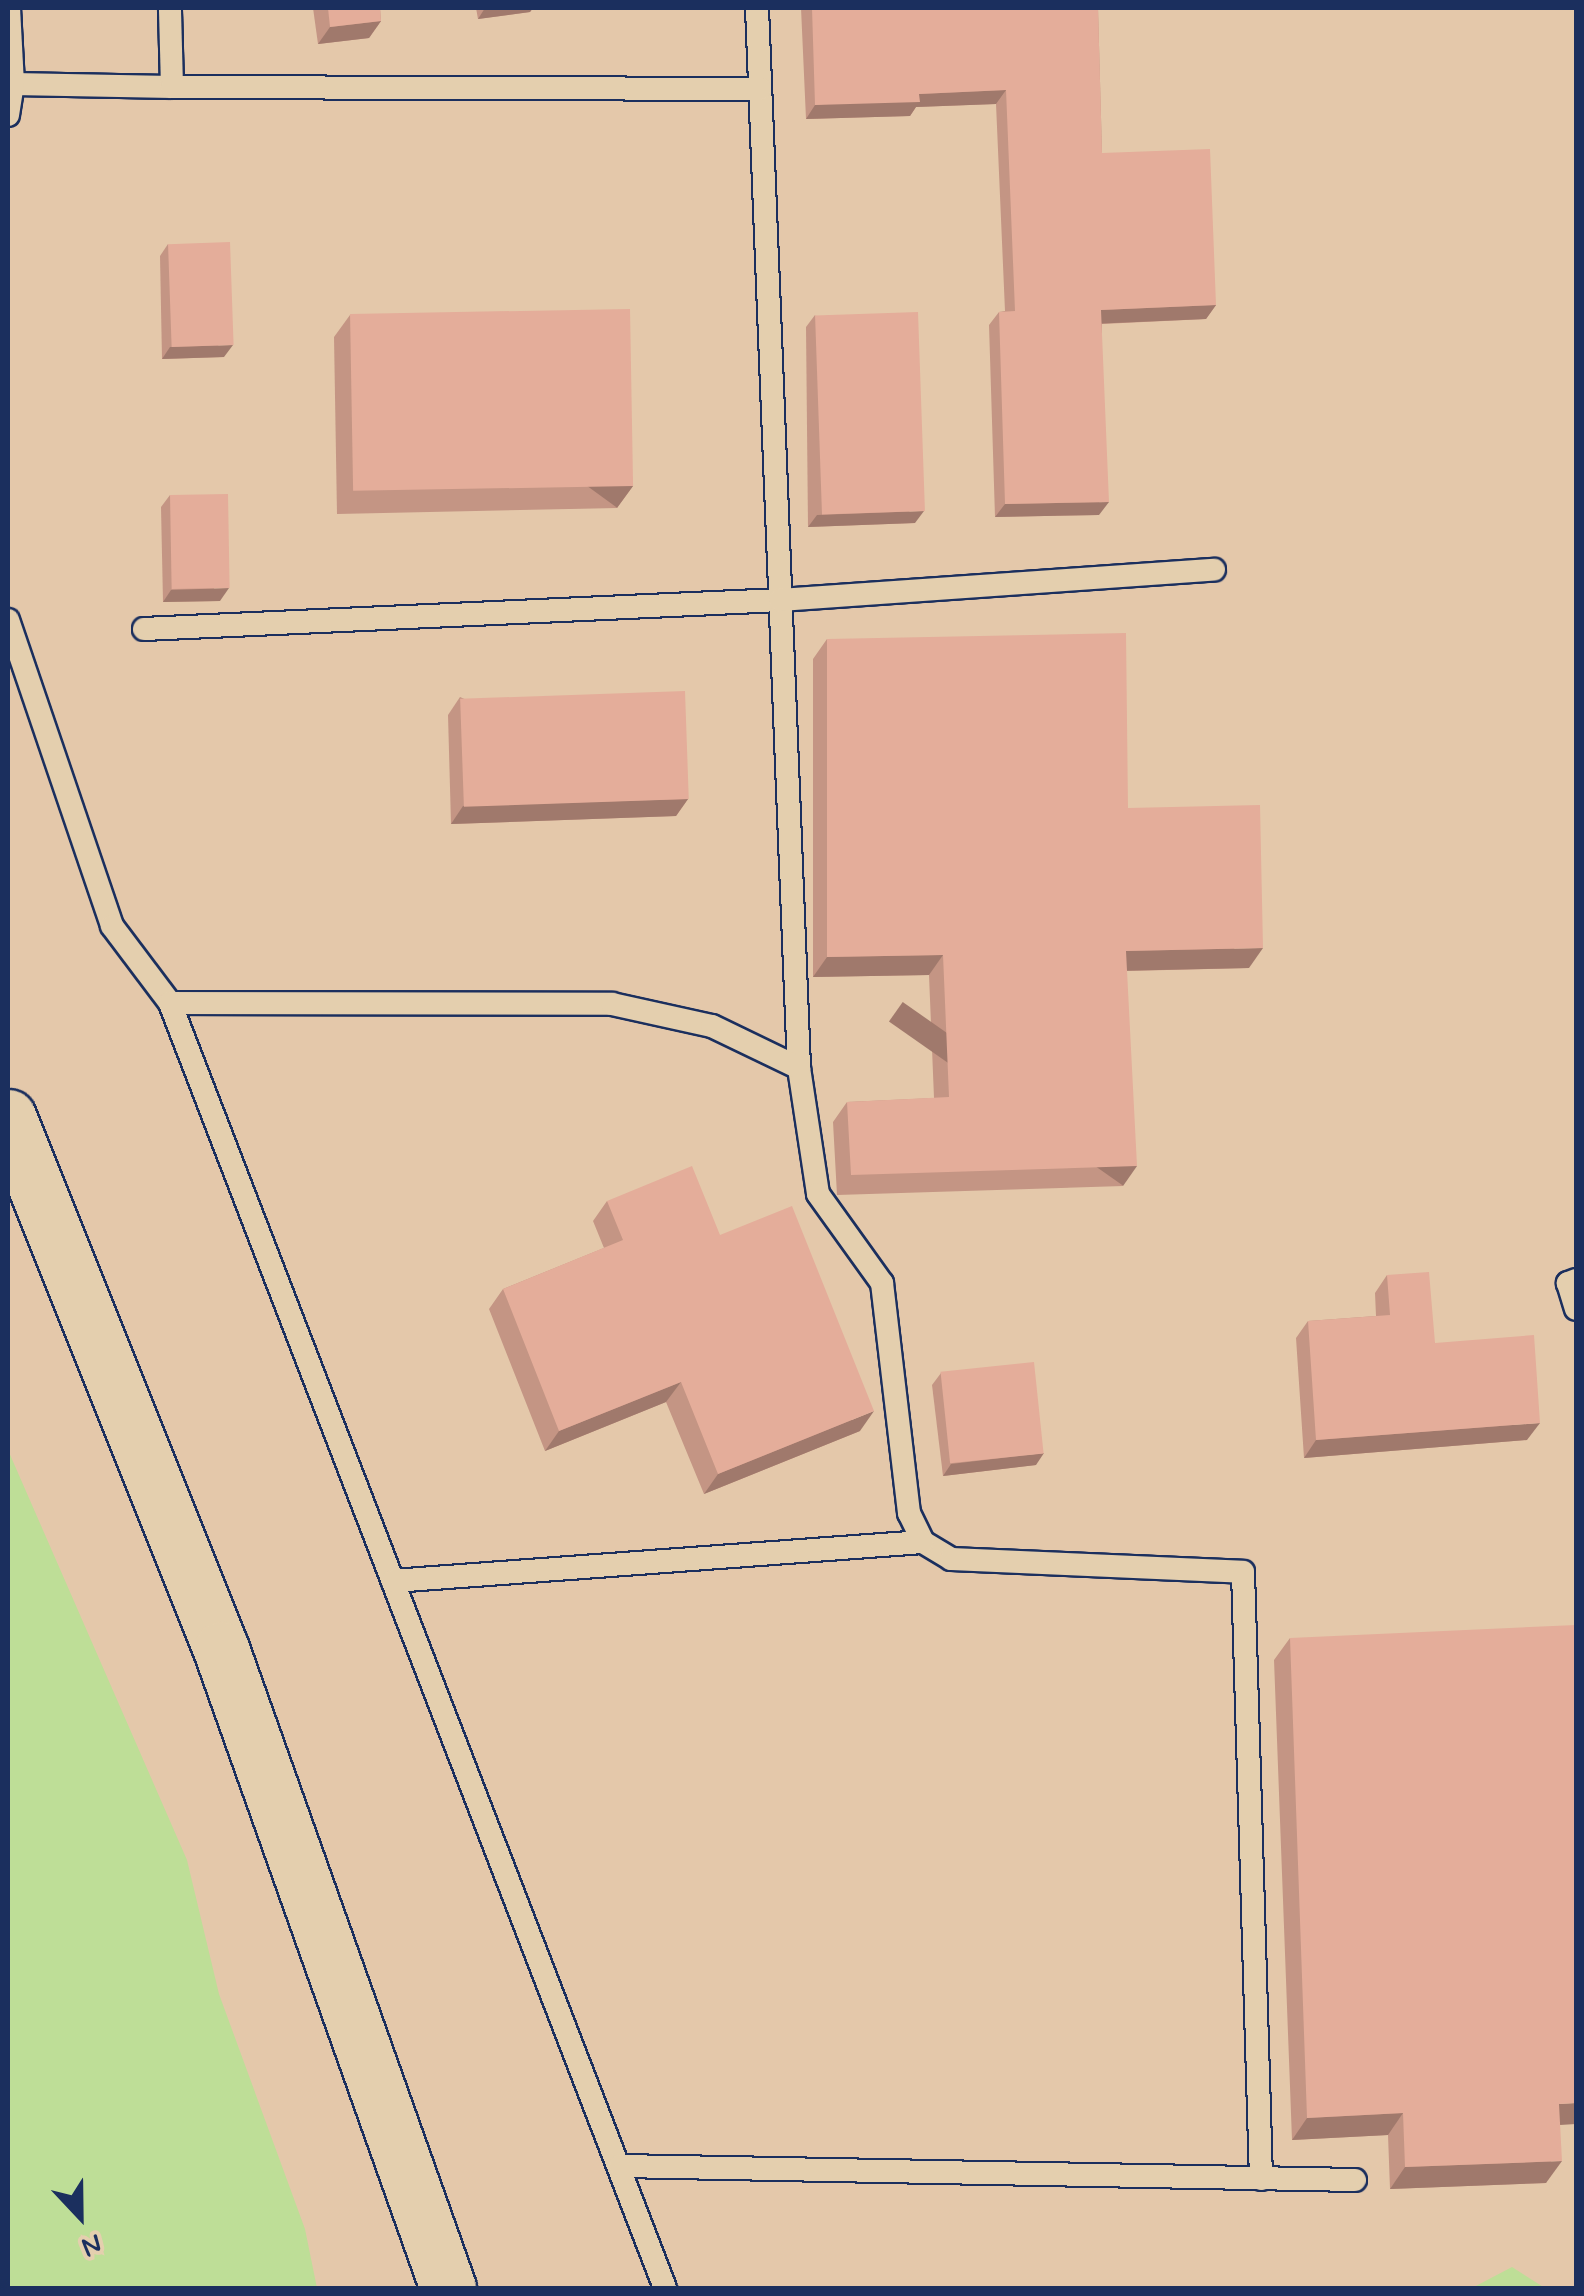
<!DOCTYPE html>
<html>
<head>
<meta charset="utf-8">
<style>
  body { margin:0 }
  #map { position:relative; width:1584px; height:2296px; overflow:hidden; background:#e4c8aa; font-family:Mynerve,sans-serif }
  div>[style] { position:absolute }
  .green>* { inset:0; background:#bede97 }
  .roads { filter:drop-shadow(2px 0 #1b2f5e) drop-shadow(-2px 0 #1b2f5e) drop-shadow(0 2px #1b2f5e) drop-shadow(0 -2px #1b2f5e) }
  .service>* { height:22px; margin:-11px; padding:0 11px; transform-origin:11px; border-radius:11px; background:#e4cfae }
  .tertiary>* { height:55px; margin:-27.5px; padding:0 27.5px; transform-origin:27.5px; border-radius:27.5px; background:#e4cfae }
  .wall>* { inset:0; background:#c49584 }
  .shaded-wall>* { inset:0; background:#a0796c; transform-origin:0 0 }
  .building>* { inset:0; background:#e4ad9a; transform-origin:0 0 }
  span { translate:-50% -50%; white-space:nowrap; text-align:center; line-height:1.15; -webkit-text-stroke:8px #e4cfae; paint-order:stroke }
  .frame { position:absolute; inset:0; border:10px solid #1b2f5e; pointer-events:none }
  .north { position:absolute; left:30px; top:2166px; width:100px; height:100px; -webkit-text-stroke:8px #e4cfae; paint-order:stroke; rotate:158deg; font-size:28px; font-weight:700; line-height:40px; text-align:center; color:#1b2f5e }
  .north::after { content:''; display:block; margin:auto; width:35px; height:45px; background:#1b2f5e; clip-path:polygon(50% 0,100% 100%,50% 72%,0 100%) }
</style>
</head>
<body>
<div id="map">
  <div class="green">
    <i style="clip-path:polygon(8px 1450px,187px 1860px,219px 1994px,305px 2229px,317px 2288px,8px 2288px)"></i>
    <i style="clip-path:polygon(1512px 2267px,1545px 2288px,1472px 2288px)"></i>
  </div>
  <div class="roads">
    <div class="service">
      <i style="left:9px;top:8px;width:76px;rotate:87deg"></i>
      <i style="left:13px;top:84px;width:159px;rotate:1.1deg"></i>
      <i style="left:172px;top:87px;width:79px;rotate:-91.5deg"></i>
      <i style="left:757px;top:8px;width:1061px;rotate:87.73deg"></i>
      <i style="left:799px;top:1068px;width:127px;rotate:81.4deg"></i>
      <i style="left:818px;top:1194px;width:110px;rotate:54.3deg"></i>
      <i style="left:882px;top:1283px;width:232px;rotate:83.3deg"></i>
      <i style="left:909px;top:1513px;width:32px;rotate:64deg"></i>
      <i style="left:923px;top:1542px;width:33px;rotate:31deg"></i>
      <i style="left:951px;top:1559px;width:292px;rotate:2.5deg"></i>
      <i style="left:1243px;top:1572px;width:607px;rotate:88.3deg"></i>
      <i style="left:172px;top:87px;width:588px;rotate:0.19deg"></i>
      <i style="left:8px;top:115px;width:31px;rotate:-81deg"></i>
      <i style="left:8px;top:620px;width:323px;rotate:71.2deg"></i>
      <i style="left:112px;top:926px;width:96px;rotate:53deg"></i>
      <i style="left:170px;top:1003px;width:442px;rotate:0.1deg"></i>
      <i style="left:612px;top:1004px;width:102px;rotate:12.4deg"></i>
      <i style="left:712px;top:1026px;width:97px;rotate:25.8deg"></i>
      <i style="left:144px;top:629px;width:637px;rotate:-2.61deg"></i>
      <i style="left:780px;top:600px;width:435px;rotate:-4deg"></i>
      <i style="left:170px;top:1003px;width:1377px;rotate:68.93deg"></i>
      <i style="left:1576px;top:1280px;width:9px;rotate:159deg"></i>
      <i style="left:1568px;top:1283px;width:27px;rotate:73deg"></i>
      <i style="left:393px;top:1581px;width:531px;rotate:-4.21deg"></i>
      <i style="left:620px;top:2166px;width:735px;rotate:1.09deg"></i>
    </div>
    <div class="tertiary">
      <i style="left:8px;top:1117px;width:573px;rotate:68.18deg"></i>
      <i style="left:221px;top:1649px;width:678px;rotate:70.44deg"></i>
    </div>
  </div>
  <div class="wall">
    <i style="clip-path:polygon(313px 8px,380px 8px,381px 21px,369px 38px,318px 44px)"></i>
    <i style="clip-path:polygon(476px 8px,533px 8px,530px 12px,478px 19px)"></i>
    <i style="clip-path:polygon(801px 8px,1098px 8px,1102px 153px,1216px 305px,1206px 319px,1102px 324px,1099px 515px,995px 517px,989px 325px,999px 312px,1005px 311px,996px 104px,916px 107px,910px 116px,806px 119px)"></i>
    <i style="clip-path:polygon(168px 244px,224px 357px,162px 359px,160px 256px)"></i>
    <i style="clip-path:polygon(350px 315px,633px 486px,617px 508px,337px 514px,334px 337px)"></i>
    <i style="clip-path:polygon(815px 315px,915px 523px,808px 527px,806px 327px)"></i>
    <i style="clip-path:polygon(170px 495px,220px 601px,163px 602px,161px 507px)"></i>
    <i style="clip-path:polygon(827px 639px,1128px 808px,1249px 968px,1127px 971px,1123px 1186px,837px 1195px,833px 1122px,847px 1102px,934px 1098px,929px 975px,813px 977px,813px 659px)"></i>
    <i style="clip-path:polygon(460px 697px,688px 799px,676px 816px,451px 824px,448px 715px)"></i>
    <i style="clip-path:polygon(607px 1201px,720px 1235px,860px 1431px,704px 1494px,666px 1402px,545px 1451px,489px 1309px,503px 1289px,604px 1248px,593px 1221px)"></i>
    <i style="clip-path:polygon(1387px 1275px,1435px 1343px,1527px 1440px,1304px 1458px,1296px 1338px,1308px 1321px,1376px 1316px,1375px 1293px)"></i>
    <i style="clip-path:polygon(941px 1373px,1036px 1465px,943px 1476px,932px 1385px)"></i>
    <i style="clip-path:polygon(1290px 1638px,1560px 2125px,1546px 2183px,1390px 2189px,1388px 2135px,1292px 2140px,1274px 1660px)"></i>
  </div>
  <div class="shaded-wall">
    <i style="clip-path:polygon(485px 8px,533px 8px,530px 12px,478px 19px)"></i>
    <i style="clip-path:polygon(381px 21px,369px 38px,318px 44px,330px 27px)"></i>
    <i style="clip-path:polygon(1006px 90px,996px 104px,916px 107px,910px 116px,806px 119px,815px 105px,919px 94px)"></i>
    <i style="clip-path:polygon(1216px 305px,1206px 319px,1091px 324px,1101px 310px)"></i>
    <i style="clip-path:polygon(233px 345px,224px 357px,162px 359px,170px 347px)"></i>
    <i style="left:633px;top:486px;width:27px;height:281px;rotate:126deg"></i>
    <i style="clip-path:polygon(1109px 502px,1099px 515px,995px 517px,1005px 504px)"></i>
    <i style="clip-path:polygon(924px 511px,915px 523px,808px 527px,817px 515px)"></i>
    <i style="clip-path:polygon(229px 588px,220px 601px,163px 602px,171px 590px)"></i>
    <i style="clip-path:polygon(688px 799px,676px 816px,451px 824px,463px 806px)"></i>
    <i style="clip-path:polygon(1263px 948px,1249px 968px,1113px 971px,1126px 951px)"></i>
    <i style="clip-path:polygon(943px 955px,929px 975px,813px 977px,827px 957px)"></i>
    <i style="left:1137px;top:1166px;width:24px;height:286px;rotate:125deg"></i>
    <i style="clip-path:polygon(681px 1382px,666px 1402px,545px 1451px,559px 1431px)"></i>
    <i style="clip-path:polygon(874px 1411px,860px 1431px,704px 1494px,718px 1474px)"></i>
    <i style="clip-path:polygon(1540px 1423px,1527px 1440px,1304px 1458px,1316px 1440px)"></i>
    <i style="clip-path:polygon(1044px 1453px,1036px 1465px,943px 1476px,951px 1464px)"></i>
    <i style="clip-path:polygon(1576px 2103px,1576px 2124px,1544px 2126px,1559px 2104px)"></i>
    <i style="clip-path:polygon(1403px 2113px,1388px 2135px,1292px 2140px,1307px 2118px)"></i>
    <i style="clip-path:polygon(1562px 2161px,1546px 2183px,1390px 2189px,1405px 2167px)"></i>
  </div>
  <div class="building">
    <i style="clip-path:polygon(328px 8px,380px 8px,381px 21px,330px 27px)"></i>
    <i style="clip-path:polygon(812px 8px,1098px 8px,1102px 153px,1210px 149px,1216px 305px,1101px 310px,1109px 502px,1005px 504px,999px 312px,1015px 311px,1006px 90px,919px 94px,920px 102px,815px 105px)"></i>
    <i style="left:230px;top:242px;width:103px;height:62px;rotate:88deg"></i>
    <i style="left:630px;top:309px;width:177px;height:280px;rotate:89deg"></i>
    <i style="left:918px;top:312px;width:199px;height:103px;rotate:88deg"></i>
    <i style="left:228px;top:494px;width:94px;height:58px;rotate:89deg"></i>
    <i style="clip-path:polygon(1126px 633px,1128px 808px,1260px 805px,1263px 948px,1126px 951px,1137px 1166px,851px 1175px,847px 1102px,949px 1097px,943px 955px,827px 957px,827px 639px)"></i>
    <i style="left:685px;top:691px;width:108px;height:225px;rotate:88deg"></i>
    <i style="clip-path:polygon(692px 1166px,720px 1235px,792px 1206px,874px 1411px,718px 1474px,681px 1382px,559px 1431px,503px 1289px,623px 1240px,607px 1201px)"></i>
    <i style="clip-path:polygon(1429px 1272px,1435px 1343px,1534px 1335px,1540px 1423px,1316px 1440px,1308px 1321px,1390px 1315px,1387px 1275px)"></i>
    <i style="left:1034px;top:1362px;width:92px;height:94px;rotate:84deg"></i>
    <i style="clip-path:polygon(1576px 1625px,1576px 2103px,1559px 2104px,1562px 2161px,1405px 2167px,1403px 2113px,1307px 2118px,1290px 1638px)"></i>
  </div>
  <div class="frame"></div>
  <div class="north">N</div>
</div>
</body>
</html>
